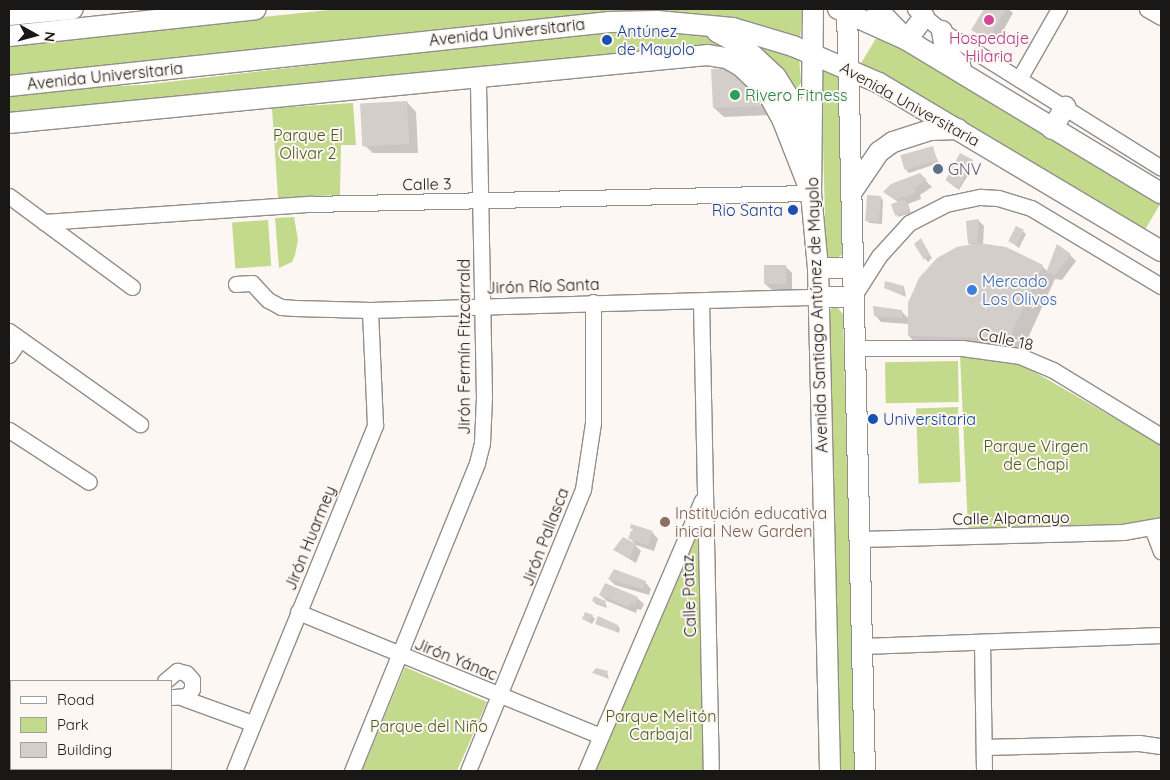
<!DOCTYPE html>
<html>
<head>
<meta charset="utf-8">
<style>
  body { margin:0 }
  #map { position:relative; width:1170px; height:780px; overflow:hidden; background:#fdf7f3; font-family:Quicksand,sans-serif }
  div>[style] { position:absolute }
  .green>* { inset:0; background:#c3da8d; transform-origin:0 0 }
  .shadow>* { inset:0; background:#0003 }
  .building>* { inset:0; background:#d4ceca; transform-origin:0 0 }
  .roads { filter:drop-shadow(1px 0 #938e8a) drop-shadow(-1px 0 #938e8a) drop-shadow(0 1px #938e8a) drop-shadow(0 -1px #938e8a) }
  .minor>* { height:15px; margin:-7.5px; padding:0 7.5px; transform-origin:7.5px; border-radius:7.5px; background:#fff }
  .major>* { height:20px; margin:-10px; padding:0 10px; transform-origin:10px; border-radius:10px; background:#fff }
  .dots>* { width:14px; height:14px; translate:-50% -50%; box-sizing:border-box; border:2px solid #fdf7f3; border-radius:50% }
  span { translate:-50% -50%; white-space:nowrap; text-align:center; line-height:1.15; -webkit-text-stroke:4px #fdf7f3; paint-order:stroke }
  .transit-label { font-size:16px; color:#164399 }
  .left { translate:0 -50%; text-align:left }
  .right { translate:-100% -50%; text-align:right }
  .street-label { font-size:16px; color:#1a1817 }
  .hotel-label { font-size:16px; color:#b23c85 }
  .leisure-label { font-size:16px; color:#27864d }
  .park-label { font-size:16px; color:#4b5c1c }
  .service-label { font-size:16px; color:#4e5e75 }
  .shop-label { font-size:16px; color:#366cbe }
  .education-label { font-size:16px; color:#785e54 }
  .frame { position:absolute; inset:0; border:10px solid #1a1817; pointer-events:none }
  .legend { position:absolute; left:10px; top:680px; width:162px; height:90px; box-sizing:border-box; background:#fdf7f3; border:1px solid #a29e9b; margin:0; padding:6px 9px; list-style:none; font-size:15px; color:#1a1817 }
  .legend li { display:flex; align-items:center; gap:10px; height:25px }
  .legend b { width:25px; border:1px solid #a29e9b }
  .north { position:absolute; left:10px; top:10px; width:50px; height:50px; -webkit-text-stroke:4px #fdf7f3; paint-order:stroke; rotate:97deg; font-size:14px; font-weight:700; line-height:20px; text-align:center; color:#1a1817 }
  .north::after { content:''; display:block; margin:auto; width:18px; height:22px; background:#1a1817; clip-path:polygon(50% 0,100% 100%,50% 72%,0 100%) }
</style>
</head>
<body>
<div id="map">
  <div class="green">
    <i style="clip-path:polygon(338px 9px,803px 9px,800px 38px,717px 18px,9px 79px,9px 44px)"></i>
    <i style="clip-path:polygon(606px 31px,684px 31px,710px 35px,742px 54px,683px 50px,9px 114px,9px 95px,87px 87px,142px 85px)"></i>
    <i style="left:878px;top:35px;width:329px;height:40px;rotate:31deg"></i>
    <i style="clip-path:polygon(747px 40px,799px 57px,804px 121px)"></i>
    <i style="clip-path:polygon(821px 64px,840px 71px,843px 254px,834px 260px,826px 257px)"></i>
    <i style="clip-path:polygon(353px 103px,356px 145px,341px 145px,340px 195px,278px 198px,272px 108px)"></i>
    <i style="clip-path:polygon(294px 217px,298px 240px,295px 255px,292px 262px,279px 268px,275px 218px)"></i>
    <i style="left:268px;top:220px;width:46px;height:36px;rotate:86deg"></i>
    <i style="clip-path:polygon(832px 308px,838px 308px,843px 314px,855px 771px,838px 771px,827px 313px)"></i>
    <i style="clip-path:polygon(960px 355px,1019px 363px,1161px 445px,1161px 517px,1118px 525px,968px 529px)"></i>
    <i style="left:958px;top:361px;width:41px;height:73px;rotate:89deg"></i>
    <i style="left:958px;top:407px;width:75px;height:42px;rotate:88deg"></i>
    <i style="clip-path:polygon(695px 536px,700px 543px,707px 771px,593px 771px)"></i>
    <i style="clip-path:polygon(405px 667px,487px 702px,457px 771px,362px 771px)"></i>
  </div>
  <div class="shadow">
    <i style="clip-path:polygon(985px 9px,1008px 9px,1013px 13px,995px 45px,973px 30px)"></i>
    <i style="clip-path:polygon(738px 73px,772px 115px,724px 117px,714px 108px)"></i>
    <i style="clip-path:polygon(407px 102px,416px 112px,418px 153px,373px 153px,363px 144px)"></i>
    <i style="clip-path:polygon(932px 148px,939px 163px,909px 173px,906px 170px)"></i>
    <i style="clip-path:polygon(972px 161px,975px 164px,959px 190px,948px 182px)"></i>
    <i style="clip-path:polygon(920px 175px,932px 187px,920px 195px,921px 199px,908px 204px,911px 213px,898px 217px,896px 214px,898px 202px,885px 192px)"></i>
    <i style="clip-path:polygon(880px 197px,883px 200px,882px 224px,870px 223px,867px 221px)"></i>
    <i style="clip-path:polygon(978px 220px,984px 226px,983px 245px,1042px 266px,1048px 272px,1070px 255px,1076px 261px,1062px 280px,1055px 279px,1022px 351px,922px 349px,909px 336px,909px 324px,881px 322px,875px 315px,901px 311px,909px 319px,972px 246px,969px 243px)"></i>
    <i style="clip-path:polygon(1017px 227px,1026px 234px,1019px 248px,1011px 242px)"></i>
    <i style="clip-path:polygon(921px 240px,932px 258px,928px 262px,915px 244px)"></i>
    <i style="clip-path:polygon(786px 267px,792px 273px,792px 290px,772px 290px,765px 284px)"></i>
    <i style="clip-path:polygon(904px 287px,906px 297px,885px 288px)"></i>
    <i style="clip-path:polygon(631px 528px,652px 532px,658px 539px,654px 551px,636px 545px,630px 538px,635px 532px)"></i>
    <i style="clip-path:polygon(635px 545px,641px 551px,636px 563px,614px 550px)"></i>
    <i style="clip-path:polygon(609px 579px,645px 582px,651px 589px,649px 595px,615px 585px)"></i>
    <i style="clip-path:polygon(600px 595px,637px 598px,644px 604px,641px 610px,637px 609px,636px 613px,607px 601px)"></i>
    <i style="clip-path:polygon(593px 601px,605px 602px,607px 608px,596px 604px)"></i>
    <i style="clip-path:polygon(592px 616px,595px 619px,592px 624px,583px 619px)"></i>
    <i style="clip-path:polygon(596px 624px,618px 626px,620px 629px,619px 633px)"></i>
    <i style="clip-path:polygon(607px 672px,609px 679px,594px 673px)"></i>
  </div>
  <div class="building">
    <i style="clip-path:polygon(984px 9px,1006px 9px,988px 40px,971px 30px)"></i>
    <i style="clip-path:polygon(726px 68px,751px 84px,764px 106px,713px 108px,711px 69px)"></i>
    <i style="left:407px;top:101px;width:43px;height:47px;rotate:87deg"></i>
    <i style="left:933px;top:146px;width:15px;height:34px;rotate:74deg"></i>
    <i style="left:960px;top:153px;width:15px;height:31px;rotate:28deg"></i>
    <i style="clip-path:polygon(920px 173px,927px 180px,915px 188px,916px 193px,895px 200px,883px 192px,891px 184px)"></i>
    <i style="left:867px;top:195px;width:14px;height:26px;rotate:4deg"></i>
    <i style="left:905px;top:199px;width:12px;height:15px;rotate:70deg"></i>
    <i style="clip-path:polygon(979px 219px,977px 243px,968px 244px,966px 221px)"></i>
    <i style="left:1016px;top:226px;width:9px;height:17px;rotate:27deg"></i>
    <i style="clip-path:polygon(921px 238px,930px 255px,924px 260px,914px 244px)"></i>
    <i style="clip-path:polygon(979px 243px,1006px 247px,1043px 265px,1009px 339px,908px 336px,908px 303px,919px 278px,937px 258px,957px 247px)"></i>
    <i style="clip-path:polygon(1057px 244px,1071px 254px,1055px 275px,1046px 273px)"></i>
    <i style="left:786px;top:265px;width:19px;height:22px;rotate:90deg"></i>
    <i style="clip-path:polygon(885px 281px,904px 286px,903px 295px,884px 288px)"></i>
    <i style="clip-path:polygon(873px 306px,902px 310px,902px 318px,874px 316px)"></i>
    <i style="clip-path:polygon(631px 524px,653px 531px,648px 545px,628px 539px,631px 531px,637px 530px,630px 528px)"></i>
    <i style="clip-path:polygon(623px 537px,636px 544px,629px 558px,613px 550px)"></i>
    <i style="clip-path:polygon(614px 569px,646px 581px,643px 589px,608px 579px)"></i>
    <i style="clip-path:polygon(605px 583px,638px 597px,635px 605px,631px 603px,629px 607px,599px 595px)"></i>
    <i style="left:594px;top:596px;width:13px;height:5px;rotate:23deg"></i>
    <i style="clip-path:polygon(585px 612px,593px 615px,589px 622px,582px 619px)"></i>
    <i style="clip-path:polygon(598px 616px,618px 625px,616px 631px,595px 624px)"></i>
    <i style="clip-path:polygon(596px 668px,608px 671px,606px 677px,592px 673px)"></i>
  </div>
  <div class="roads">
    <div class="minor">
      <i style="left:915px;top:9px;width:35px;rotate:39deg"></i>
      <i style="left:942px;top:31px;width:258px;rotate:32deg"></i>
      <i style="left:1147px;top:9px;width:16px;rotate:30deg"></i>
      <i style="left:1019px;top:79px;width:81px;rotate:-60.3deg"></i>
      <i style="left:9px;top:196px;width:153px;rotate:36.5deg"></i>
      <i style="left:44px;top:222px;width:267px;rotate:-3.9deg"></i>
      <i style="left:310px;top:204px;width:501px;rotate:-1.26deg"></i>
      <i style="left:236px;top:284px;width:16px;rotate:-4deg"></i>
      <i style="left:252px;top:283px;width:23px;rotate:47deg"></i>
      <i style="left:268px;top:300px;width:15px;rotate:28deg"></i>
      <i style="left:281px;top:307px;width:14px;rotate:4deg"></i>
      <i style="left:295px;top:308px;width:75px;rotate:1.5deg"></i>
      <i style="left:370px;top:310px;width:448px;rotate:-1.7deg"></i>
      <i style="left:853px;top:297px;width:49px;rotate:-57.6deg"></i>
      <i style="left:879px;top:256px;width:45px;rotate:-47.7deg"></i>
      <i style="left:909px;top:223px;width:42px;rotate:-27.2deg"></i>
      <i style="left:946px;top:204px;width:35px;rotate:-12deg"></i>
      <i style="left:980px;top:197px;width:18px;rotate:3deg"></i>
      <i style="left:998px;top:198px;width:34px;rotate:17deg"></i>
      <i style="left:1031px;top:208px;width:152px;rotate:31deg"></i>
      <i style="left:701px;top:301px;width:470px;rotate:88.8deg"></i>
      <i style="left:9px;top:331px;width:161px;rotate:35.4deg"></i>
      <i style="left:854px;top:348px;width:108px"></i>
      <i style="left:962px;top:348px;width:59px;rotate:7.9deg"></i>
      <i style="left:1020px;top:356px;width:36px;rotate:23deg"></i>
      <i style="left:1053px;top:370px;width:127px;rotate:31.4deg"></i>
      <i style="left:9px;top:355px;width:19px;rotate:-55deg"></i>
      <i style="left:9px;top:430px;width:95px;rotate:33deg"></i>
      <i style="left:1152px;top:528px;width:25px;rotate:69deg"></i>
      <i style="left:860px;top:539px;width:263px;rotate:-1.5deg"></i>
      <i style="left:1123px;top:532px;width:39px;rotate:-10deg"></i>
      <i style="left:298px;top:612px;width:327px;rotate:22.3deg"></i>
      <i style="left:982px;top:642px;width:129px;rotate:89.1deg"></i>
      <i style="left:863px;top:646px;width:298px;rotate:-2.1deg"></i>
      <i style="left:165px;top:681px;width:16px;rotate:-40deg"></i>
      <i style="left:177px;top:671px;width:9px;rotate:13deg"></i>
      <i style="left:186px;top:673px;width:9px;rotate:49deg"></i>
      <i style="left:192px;top:680px;width:9px;rotate:90deg"></i>
      <i style="left:192px;top:689px;width:9px;rotate:126deg"></i>
      <i style="left:187px;top:696px;width:16px;rotate:176deg"></i>
      <i style="left:183px;top:698px;width:73px;rotate:19.9deg"></i>
      <i style="left:984px;top:747px;width:155px;rotate:-1.5deg"></i>
      <i style="left:1139px;top:743px;width:22px;rotate:8deg"></i>
      <i style="left:234px;top:771px;width:374px;rotate:-67.8deg"></i>
      <i style="left:375px;top:425px;width:115px;rotate:-92.5deg"></i>
      <i style="left:352px;top:771px;width:332px;rotate:-67.9deg"></i>
      <i style="left:477px;top:463px;width:21px;rotate:-76deg"></i>
      <i style="left:482px;top:443px;width:46px;rotate:-87.5deg"></i>
      <i style="left:484px;top:397px;width:320px;rotate:-91.1deg"></i>
      <i style="left:468px;top:771px;width:305px;rotate:-67.8deg"></i>
      <i style="left:583px;top:489px;width:67px;rotate:-81.4deg"></i>
      <i style="left:593px;top:423px;width:121px;rotate:-90deg"></i>
      <i style="left:586px;top:771px;width:294px;rotate:-66.8deg"></i>
    </div>
    <div class="major">
      <i style="left:813px;top:9px;width:184px;rotate:90.6deg"></i>
      <i style="left:811px;top:193px;width:75px;rotate:84.7deg"></i>
      <i style="left:818px;top:268px;width:503px;rotate:88.63deg"></i>
      <i style="left:838px;top:9px;width:76px;rotate:24.2deg"></i>
      <i style="left:907px;top:40px;width:297px;rotate:31.1deg"></i>
      <i style="left:847px;top:9px;width:762px;rotate:88.65deg"></i>
      <i style="left:877px;top:9px;width:43px;rotate:45.9deg"></i>
      <i style="left:907px;top:40px;width:29px;rotate:-54deg"></i>
      <i style="left:9px;top:15px;width:64px;rotate:-5.4deg"></i>
      <i style="left:942px;top:31px;width:19px;rotate:81deg"></i>
      <i style="left:945px;top:50px;width:23px;rotate:47deg"></i>
      <i style="left:717px;top:32px;width:30px;rotate:28deg"></i>
      <i style="left:743px;top:46px;width:45px;rotate:43.2deg"></i>
      <i style="left:776px;top:77px;width:40px;rotate:58deg"></i>
      <i style="left:797px;top:111px;width:33px;rotate:74deg"></i>
      <i style="left:9px;top:36px;width:248px;rotate:-6.2deg"></i>
      <i style="left:9px;top:86px;width:604px;rotate:-6.08deg"></i>
      <i style="left:610px;top:22px;width:47px;rotate:-1.2deg"></i>
      <i style="left:657px;top:21px;width:76px;rotate:5.3deg"></i>
      <i style="left:733px;top:28px;width:63px;rotate:16.7deg"></i>
      <i style="left:793px;top:46px;width:94px;rotate:23.3deg"></i>
      <i style="left:879px;top:83px;width:328px;rotate:30.8deg"></i>
      <i style="left:9px;top:123px;width:701px;rotate:-5.56deg"></i>
      <i style="left:707px;top:55px;width:20px;rotate:9deg"></i>
      <i style="left:727px;top:58px;width:16px;rotate:30deg"></i>
      <i style="left:741px;top:66px;width:35px;rotate:44deg"></i>
      <i style="left:766px;top:90px;width:35px;rotate:61deg"></i>
      <i style="left:783px;top:121px;width:77px;rotate:68.7deg"></i>
      <i style="left:1052px;top:129px;width:26px;rotate:-59deg"></i>
      <i style="left:851px;top:193px;width:50px;rotate:-55.7deg"></i>
      <i style="left:879px;top:152px;width:17px;rotate:-36deg"></i>
      <i style="left:893px;top:142px;width:39px;rotate:-18deg"></i>
      <i style="left:930px;top:130px;width:28px;rotate:-2deg"></i>
      <i style="left:818px;top:268px;width:35px"></i>
      <i style="left:818px;top:297px;width:35px"></i>
    </div>
  </div>
  <div class="dots">
    <i style="left:989px;top:20px;background:#d1479c"></i>
    <i style="left:607px;top:40px;background:#1a4fb4"></i>
    <i style="left:735px;top:95px;background:#2e9e5b"></i>
    <i style="left:938px;top:169px;background:#5c6f8a"></i>
    <i style="left:793px;top:210px;background:#1a4fb4"></i>
    <i style="left:972px;top:290px;background:#3f7fe0"></i>
    <i style="left:873px;top:419px;background:#1a4fb4"></i>
    <i style="left:665px;top:522px;background:#8d6e63"></i>
  </div>
  <div class="transit-label">
    <span class="left" style="left:617px;top:40px">Antúnez<br>de Mayolo</span>
    <span class="right" style="left:783px;top:210px">Rio Santa</span>
    <span class="left" style="left:883px;top:419px">Universitaria</span>
  </div>
  <div class="street-label">
    <span style="left:507px;top:32px;rotate:-6deg">Avenida Universitaria</span>
    <span style="left:105px;top:76px;rotate:-6deg">Avenida Universitaria</span>
    <span style="left:910px;top:104px;rotate:29deg">Avenida Universitaria</span>
    <span style="left:427px;top:184px;rotate:-1deg">Calle 3</span>
    <span style="left:543px;top:286px;rotate:-2deg">Jirón Río Santa</span>
    <span style="left:817px;top:315px;rotate:-92deg">Avenida Santiago Antúnez de Mayolo</span>
    <span style="left:1006px;top:339px;rotate:12deg">Calle 18</span>
    <span style="left:464px;top:347px;rotate:-90deg">Jirón Fermín Fitzcarrald</span>
    <span style="left:1011px;top:518px;rotate:-1deg">Calle Alpamayo</span>
    <span style="left:545px;top:537px;rotate:-69deg">Jirón Pallasca</span>
    <span style="left:310px;top:538px;rotate:-68deg">Jirón Huarmey</span>
    <span style="left:689px;top:596px;rotate:-92deg">Calle Pataz</span>
    <span style="left:456px;top:659px;rotate:22deg">Jirón Yánac</span>
  </div>
  <div class="hotel-label">
    <span style="left:989px;top:47px">Hospedaje<br>Hilaria</span>
  </div>
  <div class="leisure-label">
    <span class="left" style="left:745px;top:95px">Rivero Fitness</span>
  </div>
  <div class="park-label">
    <span style="left:308px;top:144px">Parque El<br>Olivar 2</span>
    <span style="left:1036px;top:455px">Parque Virgen<br>de Chapi</span>
    <span style="left:661px;top:725px">Parque Melitón<br>Carbajal</span>
    <span style="left:429px;top:726px">Parque del Niño</span>
  </div>
  <div class="service-label">
    <span class="left" style="left:948px;top:169px">GNV</span>
  </div>
  <div class="shop-label">
    <span class="left" style="left:982px;top:290px">Mercado<br>Los Olivos</span>
  </div>
  <div class="education-label">
    <span class="left" style="left:675px;top:522px">Institución educativa<br>inicial New Garden</span>
  </div>
  <div class="frame"></div>
  <ul class="legend">
  <li><b style="height:6px;background:#fff"></b>Road</li>
  <li><b style="height:14px;background:#c3da8d"></b>Park</li>
  <li><b style="height:14px;background:#d4ceca"></b>Building</li>
  </ul>
  <div class="north">N</div>
</div>
</body>
</html>
